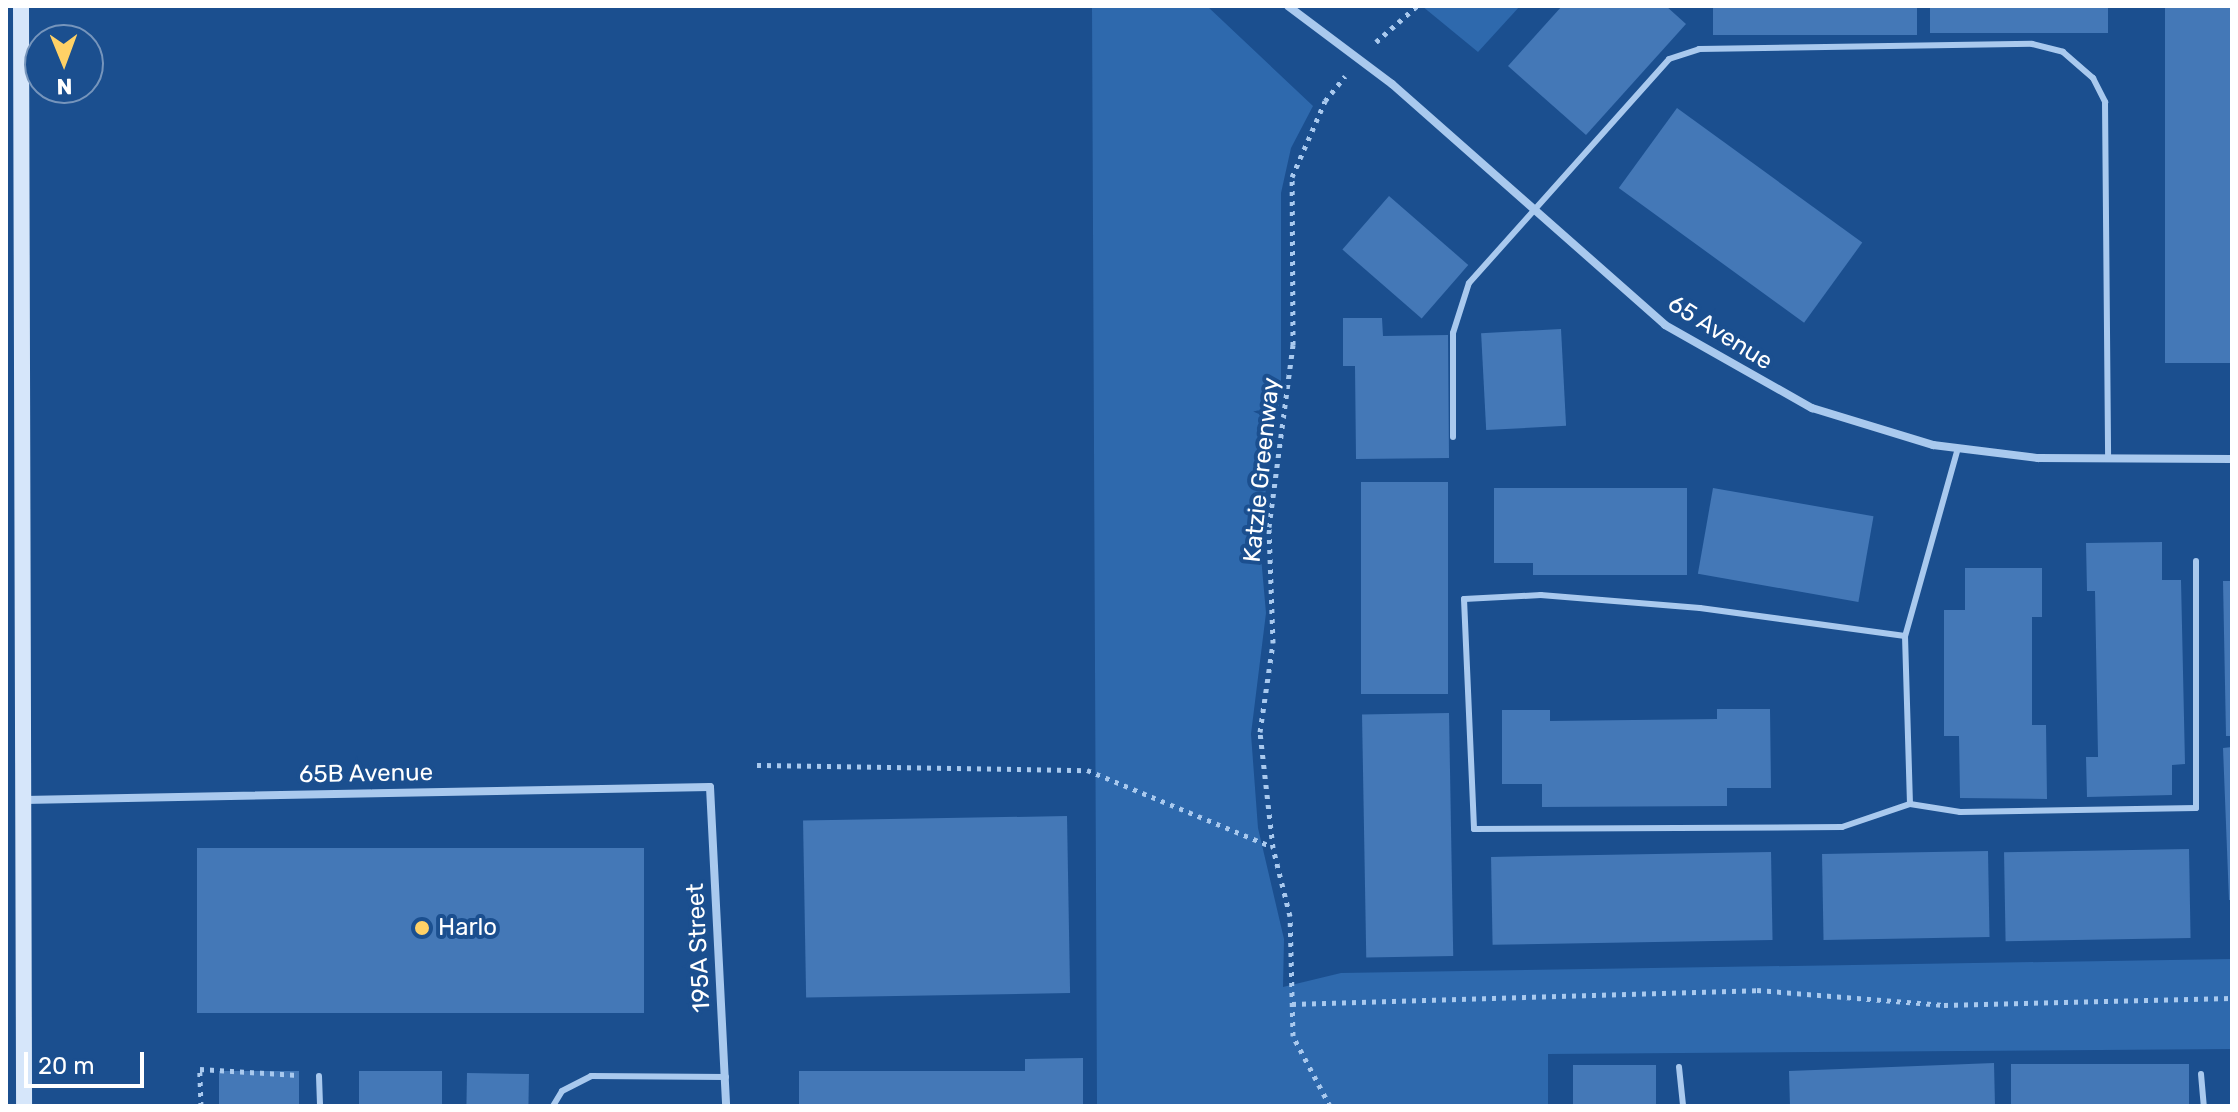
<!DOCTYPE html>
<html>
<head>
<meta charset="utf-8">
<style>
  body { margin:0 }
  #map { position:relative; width:2238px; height:1112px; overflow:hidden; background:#1b4f8f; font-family:Rubik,sans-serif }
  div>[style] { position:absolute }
  .green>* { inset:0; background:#2e69ad }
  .building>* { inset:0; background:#4478b7; transform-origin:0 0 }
  .path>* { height:5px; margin-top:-2.5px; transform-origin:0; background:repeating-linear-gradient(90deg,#a9c9ee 0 4px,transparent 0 10px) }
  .service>* { height:6px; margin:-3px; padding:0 3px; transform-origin:3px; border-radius:3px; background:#a9c9ee }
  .minor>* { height:8px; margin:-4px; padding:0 4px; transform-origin:4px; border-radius:4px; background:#a9c9ee }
  .secondary>* { height:16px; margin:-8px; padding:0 8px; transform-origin:8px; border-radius:8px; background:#d6e6fa }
  .dots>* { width:22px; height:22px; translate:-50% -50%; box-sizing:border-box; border:4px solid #1b4f8f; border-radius:50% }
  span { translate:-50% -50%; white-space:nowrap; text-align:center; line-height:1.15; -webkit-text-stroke:8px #1b4f8f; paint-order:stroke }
  .street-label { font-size:24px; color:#fff }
  .poi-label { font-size:24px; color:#fff }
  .left { translate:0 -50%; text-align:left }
  .frame { position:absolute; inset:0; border:8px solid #fff; pointer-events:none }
  .north { position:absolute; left:24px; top:24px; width:80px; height:80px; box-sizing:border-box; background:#1b4f8f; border:2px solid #7695bc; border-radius:50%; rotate:179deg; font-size:22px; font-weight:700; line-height:32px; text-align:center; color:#fff }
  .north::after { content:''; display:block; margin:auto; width:28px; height:36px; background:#ffd166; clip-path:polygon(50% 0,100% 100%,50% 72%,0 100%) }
  .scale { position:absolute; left:24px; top:1052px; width:120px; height:36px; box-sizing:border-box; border:4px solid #fff; border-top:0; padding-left:10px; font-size:24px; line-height:28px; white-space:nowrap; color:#fff; -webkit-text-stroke:6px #1b4f8f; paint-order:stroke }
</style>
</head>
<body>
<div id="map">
  <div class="green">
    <i style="clip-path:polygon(1092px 6px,1207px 6px,1313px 106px,1291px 148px,1281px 193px,1281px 392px,1259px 534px,1266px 613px,1251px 734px,1258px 828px,1284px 939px,1283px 987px,1341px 973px,2232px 959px,2232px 1049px,1548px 1054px,1548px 1106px,1097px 1106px)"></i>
    <i style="clip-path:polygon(1422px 6px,1520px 6px,1478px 52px)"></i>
  </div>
  <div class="building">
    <i style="clip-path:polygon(1562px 6px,1666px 6px,1686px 24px,1586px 135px,1508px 66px)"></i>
    <i style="left:1713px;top:6px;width:204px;height:29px"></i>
    <i style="left:1930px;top:6px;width:178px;height:27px"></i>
    <i style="left:2165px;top:6px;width:67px;height:357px"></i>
    <i style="left:1677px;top:108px;width:229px;height:99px;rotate:36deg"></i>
    <i style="left:1389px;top:196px;width:105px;height:71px;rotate:41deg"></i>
    <i style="clip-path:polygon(1343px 318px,1382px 318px,1383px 336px,1448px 335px,1449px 458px,1356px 459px,1355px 366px,1343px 366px)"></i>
    <i style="left:1561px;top:329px;width:97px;height:80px;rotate:87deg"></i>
    <i style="left:1361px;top:482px;width:87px;height:212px"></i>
    <i style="clip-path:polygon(1494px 488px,1687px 488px,1687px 575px,1533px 575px,1533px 563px,1494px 563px)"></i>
    <i style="left:1713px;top:488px;width:163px;height:87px;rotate:10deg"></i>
    <i style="clip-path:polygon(2162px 542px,2162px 580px,2181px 580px,2185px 764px,2172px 765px,2172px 795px,2087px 797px,2086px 757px,2098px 757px,2095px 591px,2087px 591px,2086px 543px)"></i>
    <i style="clip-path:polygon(1965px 568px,2042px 568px,2042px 617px,2032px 617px,2032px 725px,2046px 725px,2047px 799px,1960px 798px,1959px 736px,1944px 736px,1944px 610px,1965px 610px)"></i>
    <i style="clip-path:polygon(2223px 581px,2232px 581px,2232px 736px,2226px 736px)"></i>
    <i style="clip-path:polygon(1717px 709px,1770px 709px,1771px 788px,1727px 788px,1727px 806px,1542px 807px,1542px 784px,1502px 784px,1502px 710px,1550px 710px,1550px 721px,1717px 719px)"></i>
    <i style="left:1449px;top:713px;width:243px;height:87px;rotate:89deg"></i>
    <i style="clip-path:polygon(2232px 747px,2232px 900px,2229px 900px,2223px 748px)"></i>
    <i style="left:1067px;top:816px;width:177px;height:264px;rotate:89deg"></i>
    <i style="left:197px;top:848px;width:447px;height:165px"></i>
    <i style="left:2189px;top:849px;width:89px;height:185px;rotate:89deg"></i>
    <i style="left:1988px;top:851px;width:86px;height:166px;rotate:89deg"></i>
    <i style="left:1771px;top:852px;width:88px;height:280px;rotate:89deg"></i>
    <i style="clip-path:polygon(1083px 1058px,1083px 1106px,799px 1106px,799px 1071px,1025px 1071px,1025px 1059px)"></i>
    <i style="clip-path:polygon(1994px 1063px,1995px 1106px,1790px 1106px,1789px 1071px)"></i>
    <i style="left:2189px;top:1064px;width:42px;height:178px;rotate:90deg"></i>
    <i style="left:1573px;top:1065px;width:83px;height:41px"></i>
    <i style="left:299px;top:1071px;width:35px;height:80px;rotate:90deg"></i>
    <i style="left:359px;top:1071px;width:83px;height:35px"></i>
    <i style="left:467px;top:1073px;width:62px;height:33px;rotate:1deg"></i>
  </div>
  <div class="path">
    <i style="left:1376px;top:42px;width:55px;rotate:-41.3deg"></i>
    <i style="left:757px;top:765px;width:330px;rotate:0.9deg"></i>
    <i style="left:1087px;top:770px;width:201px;rotate:22.5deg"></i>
    <i style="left:1292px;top:1004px;width:465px;rotate:-1.7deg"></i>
    <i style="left:1757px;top:990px;width:188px;rotate:4.6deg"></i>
    <i style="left:1944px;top:1005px;width:288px;rotate:-1.4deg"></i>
    <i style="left:201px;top:1106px;width:37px;rotate:-92deg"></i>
    <i style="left:200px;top:1069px;width:98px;rotate:3.5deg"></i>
    <i style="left:1330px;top:1106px;width:79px;rotate:-117.9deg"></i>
    <i style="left:1293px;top:1036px;width:120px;rotate:-91.4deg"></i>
    <i style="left:1290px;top:916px;width:70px;rotate:-104deg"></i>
    <i style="left:1273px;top:848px;width:117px;rotate:-96.4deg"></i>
    <i style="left:1260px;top:732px;width:90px;rotate:-81.7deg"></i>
    <i style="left:1273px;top:643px;width:116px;rotate:-92deg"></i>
    <i style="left:1269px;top:527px;width:184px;rotate:-82.5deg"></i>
    <i style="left:1293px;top:345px;width:168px;rotate:-90.3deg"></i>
    <i style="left:1292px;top:177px;width:83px;rotate:-66.5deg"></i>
    <i style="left:1325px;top:101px;width:32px;rotate:-51deg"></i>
  </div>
  <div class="service">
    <i style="left:1453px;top:437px;width:104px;rotate:-90deg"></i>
    <i style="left:1453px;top:333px;width:52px;rotate:-72.3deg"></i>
    <i style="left:1469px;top:283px;width:300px;rotate:-48.2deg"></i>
    <i style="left:1669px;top:59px;width:32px;rotate:-18deg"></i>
    <i style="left:1699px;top:49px;width:333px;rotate:-0.9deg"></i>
    <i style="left:2032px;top:44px;width:32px;rotate:14deg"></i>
    <i style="left:2063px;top:52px;width:40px;rotate:41deg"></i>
    <i style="left:2093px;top:78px;width:27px;rotate:63deg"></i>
    <i style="left:2105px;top:102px;width:356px;rotate:89.5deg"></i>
    <i style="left:1958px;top:448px;width:195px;rotate:105.7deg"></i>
    <i style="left:1905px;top:636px;width:168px;rotate:88.3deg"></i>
    <i style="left:1910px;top:804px;width:51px;rotate:9.1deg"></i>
    <i style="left:1960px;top:812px;width:236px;rotate:-1deg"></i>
    <i style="left:2196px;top:808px;width:247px;rotate:-90deg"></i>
    <i style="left:1905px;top:636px;width:207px;rotate:-172.2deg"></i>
    <i style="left:1700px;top:608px;width:160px;rotate:-175.3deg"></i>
    <i style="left:1541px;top:595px;width:77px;rotate:177deg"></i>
    <i style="left:1464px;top:599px;width:230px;rotate:87.5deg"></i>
    <i style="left:1474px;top:829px;width:368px;rotate:-0.3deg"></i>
    <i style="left:1842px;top:827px;width:72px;rotate:-18.7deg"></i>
    <i style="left:1679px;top:1067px;width:39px;rotate:84deg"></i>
    <i style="left:2201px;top:1074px;width:32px;rotate:85deg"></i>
    <i style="left:319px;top:1076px;width:30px;rotate:88deg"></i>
    <i style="left:553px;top:1106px;width:17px;rotate:-59deg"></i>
    <i style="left:562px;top:1091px;width:33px;rotate:-27deg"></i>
    <i style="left:591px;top:1076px;width:135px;rotate:0.4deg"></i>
  </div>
  <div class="minor">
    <i style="left:1288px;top:6px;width:130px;rotate:36.9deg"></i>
    <i style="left:1392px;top:84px;width:364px;rotate:41.4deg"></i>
    <i style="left:1665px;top:325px;width:169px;rotate:29.5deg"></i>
    <i style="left:1812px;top:408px;width:127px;rotate:17deg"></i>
    <i style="left:1933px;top:445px;width:106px;rotate:7.1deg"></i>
    <i style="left:2038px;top:458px;width:194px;rotate:0.3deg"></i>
    <i style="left:24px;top:800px;width:686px;rotate:-1.09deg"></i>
    <i style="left:710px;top:787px;width:319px;rotate:87.1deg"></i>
  </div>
  <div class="secondary">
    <i style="left:21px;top:6px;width:1100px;rotate:89.84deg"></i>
  </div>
  <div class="dots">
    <i style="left:422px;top:928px;background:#ffd166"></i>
  </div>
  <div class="street-label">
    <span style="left:1720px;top:333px;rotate:32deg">65 Avenue</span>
    <span style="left:1262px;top:470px;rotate:-84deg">Katzie Greenway</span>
    <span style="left:366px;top:774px;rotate:-1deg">65B Avenue</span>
    <span style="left:699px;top:948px;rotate:-93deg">195A Street</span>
  </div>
  <div class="poi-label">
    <span class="left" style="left:438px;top:928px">Harlo</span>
  </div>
  <div class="frame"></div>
  <div class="north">N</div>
  <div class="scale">20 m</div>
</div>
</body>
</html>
